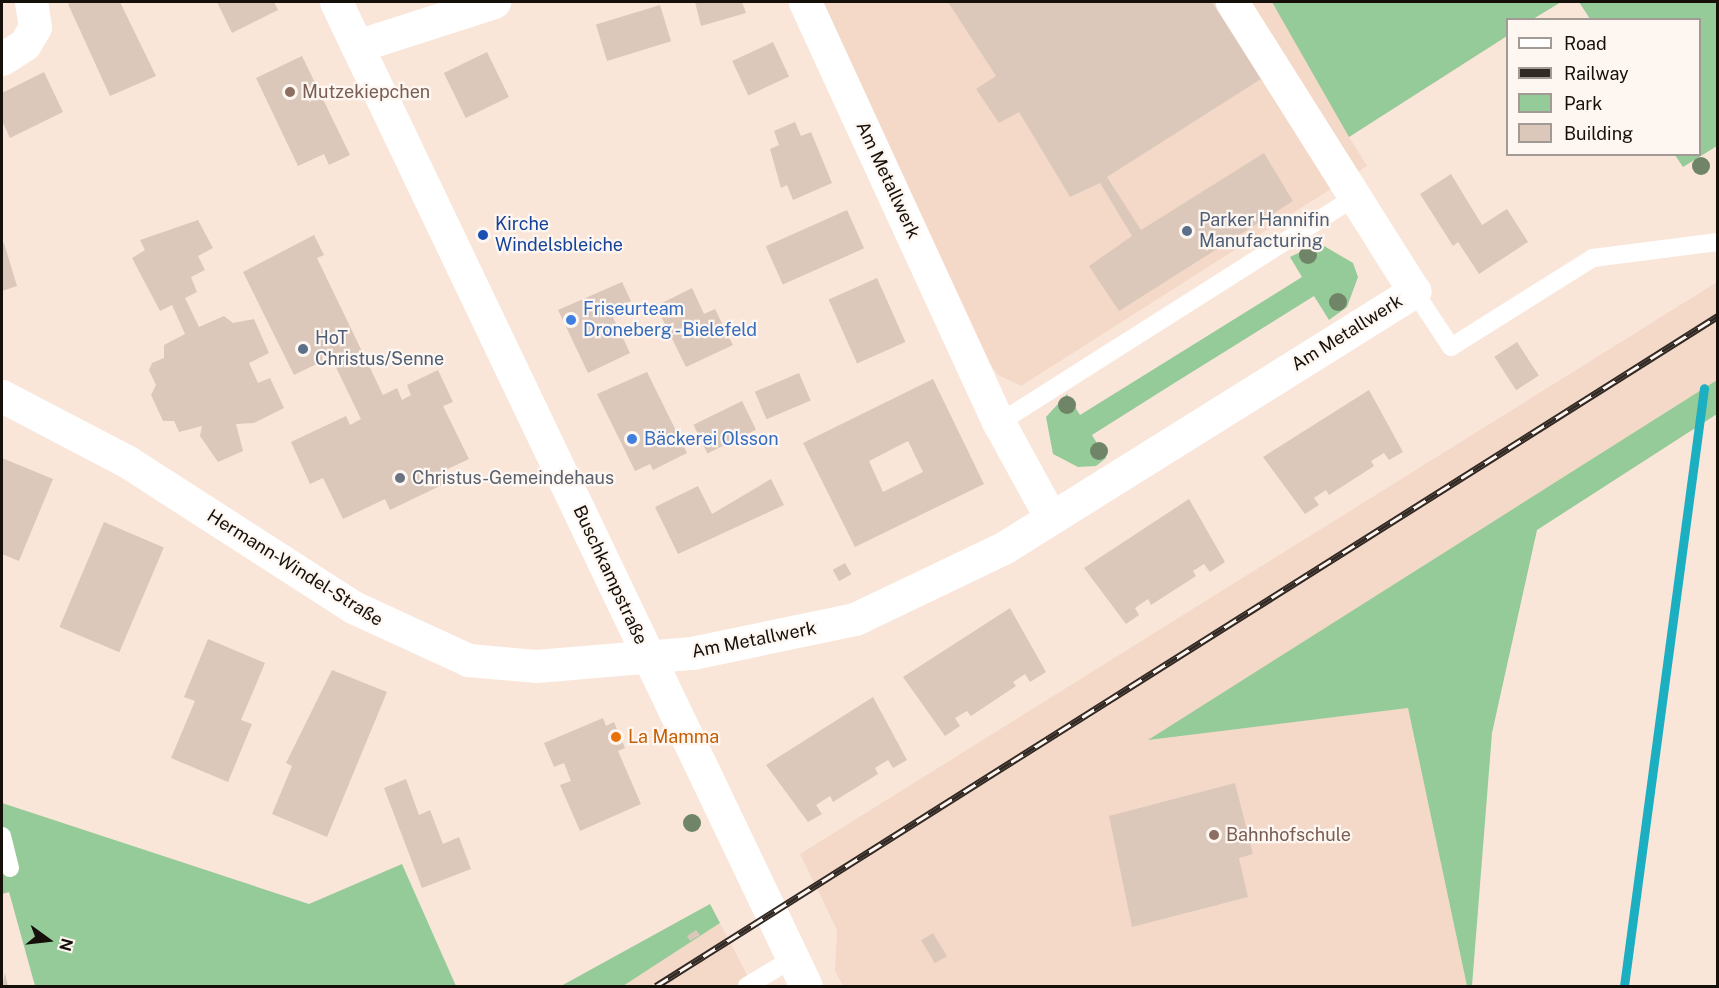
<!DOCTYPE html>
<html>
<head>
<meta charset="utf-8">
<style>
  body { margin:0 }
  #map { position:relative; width:1719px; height:988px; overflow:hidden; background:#fae6d9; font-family:"Public Sans",sans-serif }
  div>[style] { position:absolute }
  .built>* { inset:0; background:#f4d9c8 }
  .green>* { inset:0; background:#95ca99 }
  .stream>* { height:9px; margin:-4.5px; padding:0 4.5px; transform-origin:4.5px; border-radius:4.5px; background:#1caec1 }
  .building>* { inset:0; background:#dbc8bb; transform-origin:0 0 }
  .service>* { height:18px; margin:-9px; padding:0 9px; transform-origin:9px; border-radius:9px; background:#fff }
  .minor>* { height:33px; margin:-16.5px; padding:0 16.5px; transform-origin:16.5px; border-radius:16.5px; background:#fff }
  .secondary>* { height:33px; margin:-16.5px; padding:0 16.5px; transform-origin:16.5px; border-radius:16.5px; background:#fff }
  .rail>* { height:7px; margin-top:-3.5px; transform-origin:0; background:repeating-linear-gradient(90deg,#fef6f1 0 14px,#312923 0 28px); box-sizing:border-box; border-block:2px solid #312923 }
  .trees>* { width:18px; height:18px; margin:-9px; border-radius:50%; background:#708568 }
  .dots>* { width:16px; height:16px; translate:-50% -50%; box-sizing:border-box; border:3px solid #fef6f1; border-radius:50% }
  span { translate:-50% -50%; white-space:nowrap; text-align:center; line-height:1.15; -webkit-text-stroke:4.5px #fef6f1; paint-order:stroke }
  .education-label { font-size:18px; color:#785e54 }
  .left { translate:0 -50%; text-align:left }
  .street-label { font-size:18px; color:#16100b }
  .service-label { font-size:18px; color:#4e5e75 }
  .transit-label { font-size:18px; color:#164399 }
  .shop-label { font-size:18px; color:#366cbe }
  .worship-label { font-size:18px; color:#5b616d }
  .food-label { font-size:18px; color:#c56008 }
  .frame { position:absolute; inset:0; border:3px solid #16100b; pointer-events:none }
  .legend { position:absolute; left:1506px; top:18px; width:195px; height:138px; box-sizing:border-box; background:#fef6f1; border:2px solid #a19a95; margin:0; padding:8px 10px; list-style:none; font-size:18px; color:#16100b }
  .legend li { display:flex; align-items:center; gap:12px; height:30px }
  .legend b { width:30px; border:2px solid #a19a95 }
  .north { position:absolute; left:18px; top:910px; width:60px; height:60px; -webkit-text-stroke:4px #fef6f1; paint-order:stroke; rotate:105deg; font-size:16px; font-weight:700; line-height:24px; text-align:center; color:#16100b }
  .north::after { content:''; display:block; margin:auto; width:21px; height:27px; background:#16100b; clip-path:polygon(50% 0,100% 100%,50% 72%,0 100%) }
</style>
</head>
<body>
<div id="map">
  <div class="built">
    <i style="clip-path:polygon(822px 2px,1561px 2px,1533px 19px,1508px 20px,1507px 36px,1349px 137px,1367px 166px,1021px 386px,998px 375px,991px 365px)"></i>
    <i style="clip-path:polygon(1717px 282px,1717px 380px,1150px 739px,1408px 708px,1467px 986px,843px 986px,835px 971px,837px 930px,800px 854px)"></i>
    <i style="clip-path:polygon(720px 923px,753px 986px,623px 986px)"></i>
  </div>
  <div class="green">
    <i style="clip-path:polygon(1272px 2px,1561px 2px,1533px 19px,1508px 20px,1507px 36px,1349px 137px)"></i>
    <i style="clip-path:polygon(1579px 2px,1717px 2px,1717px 146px,1683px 167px,1675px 155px,1700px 154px,1700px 20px,1590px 19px)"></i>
    <i style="clip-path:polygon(1319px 243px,1353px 263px,1358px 277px,1347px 307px,1329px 320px,1314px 296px,1168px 387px,1092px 435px,1106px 458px,1096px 466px,1078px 467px,1053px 454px,1046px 417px,1067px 394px,1080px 415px,1302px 277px,1290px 257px)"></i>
    <i style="clip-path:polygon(1717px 380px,1717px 414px,1537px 530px,1492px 733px,1472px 986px,1467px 986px,1408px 708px,1148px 740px)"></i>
    <i style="clip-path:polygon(2px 803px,309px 904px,402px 864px,456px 986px,35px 986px,9px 892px,2px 894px)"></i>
    <i style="clip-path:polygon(710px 904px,720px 923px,623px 986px,561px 986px)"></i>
  </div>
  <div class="stream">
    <i style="left:1624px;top:986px;width:603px;rotate:-82.38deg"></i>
  </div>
  <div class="building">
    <i style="clip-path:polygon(73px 2px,120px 2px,156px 76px,110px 96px,68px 4px)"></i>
    <i style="clip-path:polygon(217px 2px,274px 2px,278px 10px,232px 33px)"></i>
    <i style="clip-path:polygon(695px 2px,742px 2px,746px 13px,701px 26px)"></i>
    <i style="clip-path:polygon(948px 2px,1212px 2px,1261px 79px,1107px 177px,1141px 230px,1264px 153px,1293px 201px,1119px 311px,1089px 266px,1132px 236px,1100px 183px,1070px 197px,1019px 112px,999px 123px,976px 89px,996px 76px)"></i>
    <i style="left:660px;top:5px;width:38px;height:67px;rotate:73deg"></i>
    <i style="left:773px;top:42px;width:38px;height:45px;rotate:65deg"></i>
    <i style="left:487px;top:52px;width:50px;height:48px;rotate:64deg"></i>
    <i style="clip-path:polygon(302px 56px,350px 155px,329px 165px,324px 154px,298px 166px,256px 78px)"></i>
    <i style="clip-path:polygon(44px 72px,63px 112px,10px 138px,2px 121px,2px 93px)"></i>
    <i style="clip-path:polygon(795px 122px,801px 136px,811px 132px,832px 183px,793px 200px,787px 185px,781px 188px,770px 149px,779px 145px,774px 131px)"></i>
    <i style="clip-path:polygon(1451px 174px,1482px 225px,1507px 209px,1528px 242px,1479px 274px,1458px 242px,1453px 246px,1420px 194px)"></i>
    <i style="left:847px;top:210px;width:42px;height:89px;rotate:66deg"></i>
    <i style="clip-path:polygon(198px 220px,213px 248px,198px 256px,205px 270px,191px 277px,197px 292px,185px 298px,199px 327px,224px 316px,233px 323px,254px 319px,269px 353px,249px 363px,258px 383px,270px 378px,284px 408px,254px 423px,236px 424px,243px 451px,218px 462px,200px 436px,202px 426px,179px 432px,174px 421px,163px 421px,151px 395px,156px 385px,149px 370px,152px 363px,164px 358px,164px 345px,185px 334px,172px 305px,160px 311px,132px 258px,145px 250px,140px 240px)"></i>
    <i style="clip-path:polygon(314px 235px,324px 255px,317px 258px,383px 395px,397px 388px,402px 400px,411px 395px,407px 385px,438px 370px,453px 402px,443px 406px,469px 459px,439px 473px,444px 484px,390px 510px,385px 499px,343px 519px,323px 478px,310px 484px,291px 442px,346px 416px,350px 425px,361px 419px,331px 357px,294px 375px,243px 272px)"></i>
    <i style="clip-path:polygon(4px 243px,17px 286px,2px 291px,2px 244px)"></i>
    <i style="left:877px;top:278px;width:70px;height:53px;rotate:66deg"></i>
    <i style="clip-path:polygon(622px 282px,631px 301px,610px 311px,630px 353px,588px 373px,558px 310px)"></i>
    <i style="clip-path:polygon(692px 288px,704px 314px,715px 309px,733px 345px,686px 367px,656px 306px)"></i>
    <i style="left:1517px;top:342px;width:40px;height:27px;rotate:57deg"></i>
    <i style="clip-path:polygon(647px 372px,687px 453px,653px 470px,650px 464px,635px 471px,597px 394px)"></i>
    <i style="left:799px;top:373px;width:30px;height:48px;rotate:67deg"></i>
    <i style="clip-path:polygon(evenodd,933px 379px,984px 484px,855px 547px,803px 443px,933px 379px,908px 441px,923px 472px,883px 492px,869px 461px,908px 441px)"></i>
    <i style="clip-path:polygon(1369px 390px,1403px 452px,1389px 460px,1384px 453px,1371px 461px,1374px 466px,1329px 495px,1326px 490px,1314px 498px,1319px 505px,1305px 514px,1263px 457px)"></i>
    <i style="left:742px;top:401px;width:32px;height:54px;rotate:64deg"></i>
    <i style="clip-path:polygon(2px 458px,53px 479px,19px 561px,2px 554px)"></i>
    <i style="clip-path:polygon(771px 479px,784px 505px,678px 554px,655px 507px,698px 486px,712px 514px)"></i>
    <i style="clip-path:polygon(1189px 499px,1225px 562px,1210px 572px,1204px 564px,1193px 571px,1196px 576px,1151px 605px,1148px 599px,1135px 608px,1139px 615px,1126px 624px,1084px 568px)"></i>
    <i style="left:104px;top:522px;width:65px;height:114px;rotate:23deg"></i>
    <i style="left:845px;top:563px;width:13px;height:14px;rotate:61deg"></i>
    <i style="clip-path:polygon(1010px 608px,1046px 672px,1030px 682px,1025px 674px,1013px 682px,1016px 686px,971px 716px,967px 711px,955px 718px,960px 726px,945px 736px,903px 677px)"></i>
    <i style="clip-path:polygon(208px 639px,265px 663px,241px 720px,252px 724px,228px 782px,171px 758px,195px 701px,184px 697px)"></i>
    <i style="clip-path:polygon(332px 670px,387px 692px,327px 837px,272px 814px,292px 766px,286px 763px)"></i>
    <i style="clip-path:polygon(873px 697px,907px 760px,893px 768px,888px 760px,875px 768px,878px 774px,833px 802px,830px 796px,816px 805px,822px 814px,808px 822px,766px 765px)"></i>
    <i style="clip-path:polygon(603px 718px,606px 726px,614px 722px,625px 748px,618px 751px,641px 804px,580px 831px,560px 785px,571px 781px,564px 763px,554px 767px,544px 743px)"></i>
    <i style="clip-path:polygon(406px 779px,419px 815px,430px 810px,443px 844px,459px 837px,471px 869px,422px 888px,384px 788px)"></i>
    <i style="clip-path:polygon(1235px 783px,1253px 854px,1239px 858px,1248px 897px,1132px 927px,1109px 816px)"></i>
    <i style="clip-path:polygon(696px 930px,700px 935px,690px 941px,687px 936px)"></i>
    <i style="left:933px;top:933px;width:27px;height:14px;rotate:59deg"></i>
    <i style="clip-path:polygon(5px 973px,8px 986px,2px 986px)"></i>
  </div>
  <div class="service">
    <i style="left:1414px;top:291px;width:67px;rotate:56.5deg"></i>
    <i style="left:1451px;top:347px;width:168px;rotate:-32.1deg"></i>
    <i style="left:1593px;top:258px;width:126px;rotate:-7.3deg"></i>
    <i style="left:999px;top:423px;width:422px;rotate:-32.4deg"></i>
    <i style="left:2px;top:836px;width:33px;rotate:76deg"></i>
    <i style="left:747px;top:986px;width:52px;rotate:-31deg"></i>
  </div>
  <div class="minor">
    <i style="left:805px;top:2px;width:464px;rotate:65.3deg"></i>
    <i style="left:999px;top:423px;width:108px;rotate:61.3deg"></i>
    <i style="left:357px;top:46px;width:144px;rotate:-17.8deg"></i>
    <i style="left:2px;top:59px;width:27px;rotate:-33deg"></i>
    <i style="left:25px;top:44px;width:20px;rotate:-60deg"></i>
    <i style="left:35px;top:27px;width:25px;rotate:-99deg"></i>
    <i style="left:2px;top:396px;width:142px;rotate:27.6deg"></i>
    <i style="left:128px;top:462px;width:268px;rotate:32.8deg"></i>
    <i style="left:353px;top:607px;width:127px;rotate:24.7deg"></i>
    <i style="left:468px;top:660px;width:68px;rotate:5deg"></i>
    <i style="left:536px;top:666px;width:157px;rotate:-4.8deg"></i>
    <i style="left:692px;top:653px;width:167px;rotate:-11.8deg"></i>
    <i style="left:855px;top:619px;width:166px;rotate:-25.6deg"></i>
    <i style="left:1005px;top:547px;width:483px;rotate:-32deg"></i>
    <i style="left:1414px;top:291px;width:342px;rotate:-122.2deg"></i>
  </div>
  <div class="secondary">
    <i style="left:336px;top:2px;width:1090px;rotate:64.47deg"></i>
  </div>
  <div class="rail">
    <i style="left:656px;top:986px;width:1256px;rotate:-32.25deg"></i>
  </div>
  <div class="trees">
    <i style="left:1701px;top:166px"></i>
    <i style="left:1308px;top:255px"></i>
    <i style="left:1338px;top:302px"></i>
    <i style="left:1067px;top:405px"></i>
    <i style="left:1099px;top:451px"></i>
    <i style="left:692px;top:823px"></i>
  </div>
  <div class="dots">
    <i style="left:290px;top:92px;background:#8d6e63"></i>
    <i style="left:1187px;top:231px;background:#5c6f8a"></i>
    <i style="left:483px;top:235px;background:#1a4fb4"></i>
    <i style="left:571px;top:320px;background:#3f7fe0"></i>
    <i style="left:303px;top:349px;background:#5c6f8a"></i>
    <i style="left:632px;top:439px;background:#3f7fe0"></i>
    <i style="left:400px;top:478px;background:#6b7280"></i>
    <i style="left:616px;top:737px;background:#e8710a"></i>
    <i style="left:1214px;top:835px;background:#8d6e63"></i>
  </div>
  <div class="education-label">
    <span class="left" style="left:302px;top:92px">Mutzekiepchen</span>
    <span class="left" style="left:1226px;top:835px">Bahnhofschule</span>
  </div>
  <div class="street-label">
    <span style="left:888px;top:180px;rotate:65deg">Am Metallwerk</span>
    <span style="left:1347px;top:333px;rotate:-32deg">Am Metallwerk</span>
    <span style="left:295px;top:568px;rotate:32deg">Hermann-Windel-Straße</span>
    <span style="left:610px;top:575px;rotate:65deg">Buschkampstraße</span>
    <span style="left:754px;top:640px;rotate:-11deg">Am Metallwerk</span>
  </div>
  <div class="service-label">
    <span class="left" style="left:1199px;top:231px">Parker Hannifin<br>Manufacturing</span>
    <span class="left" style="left:315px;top:349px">HoT<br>Christus/Senne</span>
  </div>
  <div class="transit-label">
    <span class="left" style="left:495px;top:235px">Kirche<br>Windelsbleiche</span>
  </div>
  <div class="shop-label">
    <span class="left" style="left:583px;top:320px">Friseurteam<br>Droneberg - Bielefeld</span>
    <span class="left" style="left:644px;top:439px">Bäckerei Olsson</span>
  </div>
  <div class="worship-label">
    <span class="left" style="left:412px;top:478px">Christus-Gemeindehaus</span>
  </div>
  <div class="food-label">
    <span class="left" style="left:628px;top:737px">La Mamma</span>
  </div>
  <div class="frame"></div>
  <ul class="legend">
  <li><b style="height:8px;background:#fff"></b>Road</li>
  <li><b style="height:8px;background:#312923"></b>Railway</li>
  <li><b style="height:16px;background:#95ca99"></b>Park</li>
  <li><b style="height:16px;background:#dbc8bb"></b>Building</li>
  </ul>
  <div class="north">N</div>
</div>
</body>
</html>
